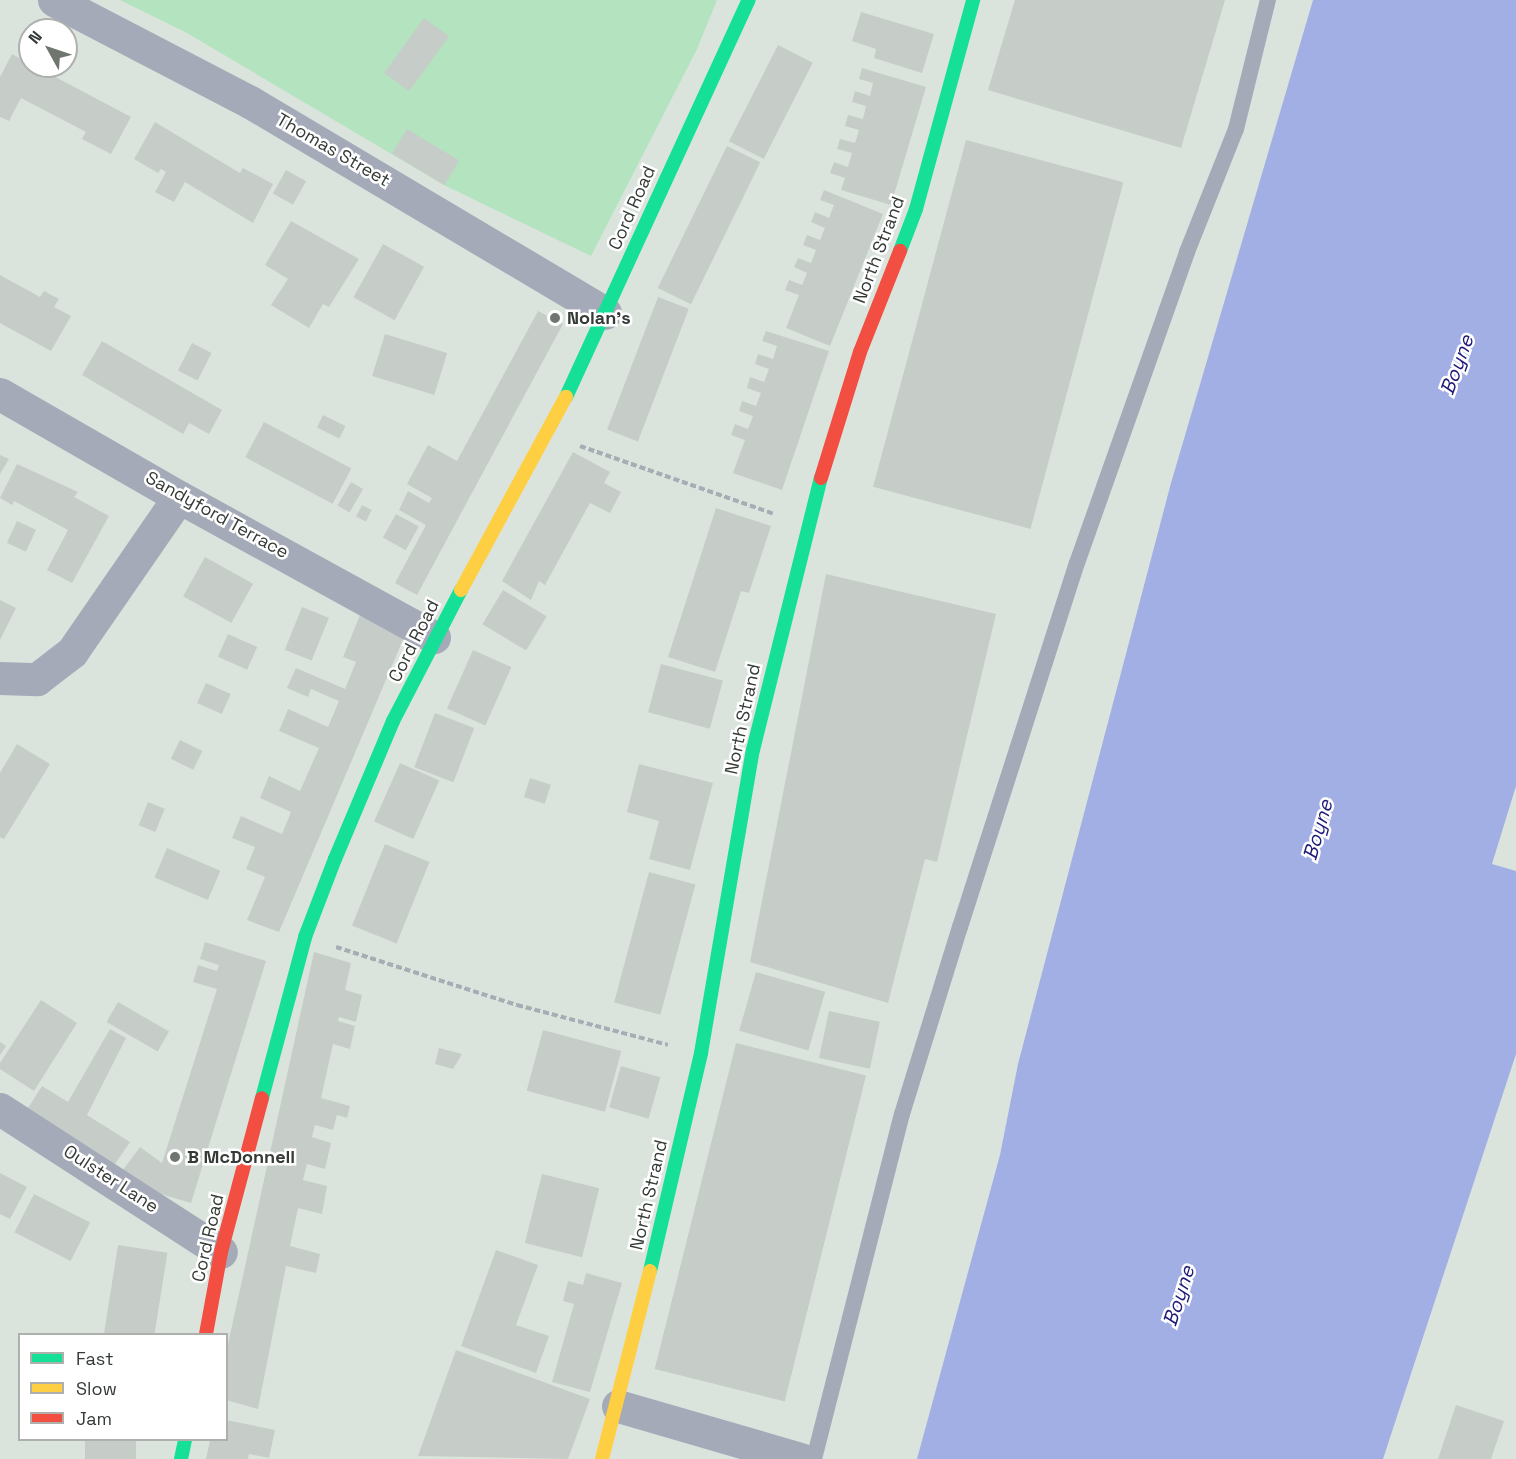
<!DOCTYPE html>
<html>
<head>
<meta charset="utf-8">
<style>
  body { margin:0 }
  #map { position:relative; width:1516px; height:1459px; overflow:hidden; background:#dae4dc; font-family:"Space Grotesk",sans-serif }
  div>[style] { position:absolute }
  .green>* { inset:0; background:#b3e3bf }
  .water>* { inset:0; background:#a1afe5 }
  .building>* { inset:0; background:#c6cdc8; transform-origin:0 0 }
  .path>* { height:4px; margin-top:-2px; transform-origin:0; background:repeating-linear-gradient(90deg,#a7adb4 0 6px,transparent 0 9px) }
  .lane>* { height:16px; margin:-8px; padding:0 8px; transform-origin:8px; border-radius:8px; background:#a5aab9 }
  .street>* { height:33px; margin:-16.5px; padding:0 16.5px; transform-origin:16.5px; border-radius:16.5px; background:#a5aab9 }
  .fast>* { height:14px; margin:-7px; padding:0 7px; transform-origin:7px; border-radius:7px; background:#16e098 }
  .slow>* { height:14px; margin:-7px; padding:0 7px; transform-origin:7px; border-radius:7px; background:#ffcf43 }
  .jam>* { height:14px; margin:-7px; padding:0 7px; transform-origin:7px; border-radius:7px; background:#f24e42 }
  .dots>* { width:16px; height:16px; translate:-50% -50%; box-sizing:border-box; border:3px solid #fff; border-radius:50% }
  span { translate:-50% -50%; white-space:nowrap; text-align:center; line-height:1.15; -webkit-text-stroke:5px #fff; paint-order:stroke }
  .street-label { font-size:18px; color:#343a35 }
  .poi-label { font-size:18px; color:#343a35; font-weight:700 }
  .left { translate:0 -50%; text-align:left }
  .water-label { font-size:20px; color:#1f1a77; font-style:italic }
  .legend { position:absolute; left:18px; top:1333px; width:210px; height:108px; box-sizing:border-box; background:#fff; border:2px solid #aeb0ae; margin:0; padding:8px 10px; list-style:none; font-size:18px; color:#343a35 }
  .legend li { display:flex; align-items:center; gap:12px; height:30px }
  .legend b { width:30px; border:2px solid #aeb0ae }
  .north { position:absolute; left:18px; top:18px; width:60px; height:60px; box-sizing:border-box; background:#fff; border:2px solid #aeb0ae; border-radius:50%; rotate:310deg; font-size:16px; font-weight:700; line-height:24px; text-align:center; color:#343a35 }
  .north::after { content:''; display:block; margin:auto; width:21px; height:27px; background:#6e766f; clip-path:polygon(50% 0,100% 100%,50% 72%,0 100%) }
</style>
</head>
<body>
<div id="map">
  <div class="green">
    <i style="clip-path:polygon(120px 0,717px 0,697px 49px,591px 256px,444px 185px,187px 33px)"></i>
  </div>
  <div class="water">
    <i style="clip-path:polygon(1313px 0,1516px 0,1516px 786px,1492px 864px,1516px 871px,1516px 1054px,1383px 1459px,917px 1459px,1000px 1155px,1018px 1064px,1171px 483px)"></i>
  </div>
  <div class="building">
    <i style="clip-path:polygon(1015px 0,1225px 0,1181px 148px,988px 90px)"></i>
    <i style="clip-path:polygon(861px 12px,934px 34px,922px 73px,874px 58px,876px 49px,852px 41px)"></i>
    <i style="left:424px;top:18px;width:31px;height:68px;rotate:36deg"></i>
    <i style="left:778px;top:45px;width:39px;height:108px;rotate:27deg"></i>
    <i style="clip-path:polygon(12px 54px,131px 117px,111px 154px,82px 139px,86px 132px,21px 98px,9px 121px,0 117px,0 77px)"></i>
    <i style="clip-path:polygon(862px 68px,926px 87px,891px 205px,841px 190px,845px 178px,830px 173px,834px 162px,848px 167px,852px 153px,837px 149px,840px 139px,855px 143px,859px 130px,845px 126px,848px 115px,863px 119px,866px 106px,852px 102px,855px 91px,870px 96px,873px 83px,859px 79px)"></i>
    <i style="clip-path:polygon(155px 122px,240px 173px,243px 168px,273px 184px,253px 223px,185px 182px,174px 202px,155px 192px,166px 172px,161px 169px,158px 173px,134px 159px)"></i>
    <i style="left:407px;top:129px;width:61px;height:29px;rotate:31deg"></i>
    <i style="left:966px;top:140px;width:163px;height:359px;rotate:15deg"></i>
    <i style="left:727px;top:146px;width:37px;height:158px;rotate:26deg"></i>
    <i style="left:286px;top:170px;width:23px;height:27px;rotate:29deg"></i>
    <i style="clip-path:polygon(824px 190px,883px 214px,830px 346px,786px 328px,799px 295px,785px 290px,789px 280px,802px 285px,807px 273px,794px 267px,798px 258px,811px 263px,816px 250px,803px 245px,807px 235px,820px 240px,825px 228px,811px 222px,815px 212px,829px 218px,834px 205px,820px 200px)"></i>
    <i style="clip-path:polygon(291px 221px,359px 259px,329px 307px,323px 304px,309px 328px,271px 305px,288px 279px,265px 265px)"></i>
    <i style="left:383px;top:244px;width:47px;height:61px;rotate:29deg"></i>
    <i style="clip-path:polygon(0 275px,40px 297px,44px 291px,59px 299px,54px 307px,71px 316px,51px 351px,0 323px)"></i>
    <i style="left:658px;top:297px;width:33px;height:142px;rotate:21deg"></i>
    <i style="clip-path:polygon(538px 311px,563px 324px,417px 595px,395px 583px,426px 525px,399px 510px,408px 491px,429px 503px,432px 498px,407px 484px,428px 445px,457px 461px)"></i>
    <i style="clip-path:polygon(766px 331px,829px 351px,782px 490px,733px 473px,745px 440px,731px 435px,735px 424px,748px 429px,753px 416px,739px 411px,742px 401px,756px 406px,761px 393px,747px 388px,750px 377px,764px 382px,769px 369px,755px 364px,758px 354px,773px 359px,777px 346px,762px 341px)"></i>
    <i style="left:385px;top:334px;width:65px;height:44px;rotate:17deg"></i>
    <i style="clip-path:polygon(102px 341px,222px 410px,209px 434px,189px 423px,183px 434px,82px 375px)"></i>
    <i style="left:192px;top:343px;width:22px;height:31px;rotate:27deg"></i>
    <i style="left:323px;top:415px;width:25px;height:14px;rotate:26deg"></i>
    <i style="left:264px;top:422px;width:99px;height:40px;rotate:28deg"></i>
    <i style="clip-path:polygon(573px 452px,610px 472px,604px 483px,621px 492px,610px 513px,590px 503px,545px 585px,539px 581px,531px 600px,502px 581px)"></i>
    <i style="clip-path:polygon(0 455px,9px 459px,0 474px)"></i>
    <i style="clip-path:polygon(17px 464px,78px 492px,74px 497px,109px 516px,72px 583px,47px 570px,68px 530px,14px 501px,12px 505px,0 498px)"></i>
    <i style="left:351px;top:482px;width:14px;height:27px;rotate:30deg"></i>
    <i style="left:362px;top:505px;width:11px;height:13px;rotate:27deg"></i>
    <i style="clip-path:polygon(716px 508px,771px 526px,749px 593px,741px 591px,715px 672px,668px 657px)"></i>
    <i style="left:396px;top:514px;width:26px;height:27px;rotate:29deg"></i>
    <i style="left:17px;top:521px;width:21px;height:24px;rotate:25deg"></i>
    <i style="left:205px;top:557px;width:55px;height:45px;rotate:29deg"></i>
    <i style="clip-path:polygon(826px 574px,996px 614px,937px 862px,925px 859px,888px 1003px,750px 962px)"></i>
    <i style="left:503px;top:590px;width:51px;height:40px;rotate:31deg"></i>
    <i style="clip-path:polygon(0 600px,16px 608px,0 640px)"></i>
    <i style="left:302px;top:607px;width:29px;height:46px;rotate:22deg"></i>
    <i style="clip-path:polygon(360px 615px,405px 635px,279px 932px,247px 920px,265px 877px,246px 869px,255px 847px,232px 838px,241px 816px,282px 834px,291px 812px,260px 798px,269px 776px,300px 791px,319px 748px,279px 731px,288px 709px,328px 727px,339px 701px,311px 689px,308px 697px,287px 688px,296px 668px,345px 689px,356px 662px,343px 657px)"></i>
    <i style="left:228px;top:634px;width:32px;height:25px;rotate:24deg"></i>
    <i style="left:473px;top:650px;width:42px;height:64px;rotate:24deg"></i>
    <i style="left:661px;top:664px;width:64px;height:50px;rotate:15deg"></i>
    <i style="left:206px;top:683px;width:27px;height:22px;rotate:24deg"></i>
    <i style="left:435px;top:713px;width:42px;height:58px;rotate:21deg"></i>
    <i style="left:180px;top:740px;width:25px;height:21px;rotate:26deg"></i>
    <i style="clip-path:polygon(17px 744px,50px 764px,4px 839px,0 837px,0 773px)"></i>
    <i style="left:400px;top:763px;width:43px;height:64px;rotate:24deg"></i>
    <i style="clip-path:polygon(639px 764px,713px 783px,690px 870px,649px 859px,659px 821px,627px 812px)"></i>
    <i style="left:530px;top:778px;width:22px;height:20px;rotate:18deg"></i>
    <i style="left:148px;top:802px;width:18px;height:25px;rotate:22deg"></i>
    <i style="left:385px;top:844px;width:48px;height:88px;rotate:22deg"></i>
    <i style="left:167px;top:848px;width:58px;height:32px;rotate:23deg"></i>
    <i style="left:649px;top:872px;width:48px;height:135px;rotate:15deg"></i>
    <i style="clip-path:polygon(205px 942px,266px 961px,191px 1203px,154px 1192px,123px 1170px,140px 1147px,162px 1163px,217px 989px,193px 982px,198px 965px,217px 971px,219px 965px,200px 959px)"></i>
    <i style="clip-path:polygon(314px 952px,351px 963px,345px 990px,362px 995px,356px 1022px,339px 1017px,338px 1021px,355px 1026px,350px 1049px,333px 1044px,321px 1098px,350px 1106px,347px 1118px,337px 1115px,333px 1130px,315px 1125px,312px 1137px,331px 1143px,325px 1169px,307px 1164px,303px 1180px,327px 1186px,322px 1214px,298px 1208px,290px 1246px,320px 1254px,316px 1273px,286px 1266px,258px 1409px,226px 1400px,226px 1353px)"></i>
    <i style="left:756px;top:972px;width:72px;height:61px;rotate:16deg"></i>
    <i style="clip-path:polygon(41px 1000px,77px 1023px,34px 1091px,0 1069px,0 1063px)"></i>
    <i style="left:118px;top:1002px;width:59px;height:23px;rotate:30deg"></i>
    <i style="left:829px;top:1011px;width:52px;height:48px;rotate:12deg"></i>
    <i style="clip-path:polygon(110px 1029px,126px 1038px,87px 1115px,130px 1142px,115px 1164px,28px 1108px,42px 1086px,68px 1102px)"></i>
    <i style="left:543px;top:1030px;width:81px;height:63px;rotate:15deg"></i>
    <i style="clip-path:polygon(0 1042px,6px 1046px,0 1055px)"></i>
    <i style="left:736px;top:1043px;width:134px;height:336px;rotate:14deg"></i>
    <i style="clip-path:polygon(439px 1048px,462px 1054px,453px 1069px,435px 1064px)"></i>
    <i style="left:621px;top:1066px;width:41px;height:43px;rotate:16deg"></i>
    <i style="clip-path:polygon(0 1173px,27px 1187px,10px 1219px,0 1214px)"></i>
    <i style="left:542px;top:1174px;width:59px;height:71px;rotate:14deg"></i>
    <i style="left:34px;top:1194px;width:63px;height:43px;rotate:27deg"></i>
    <i style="left:118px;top:1245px;width:50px;height:90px;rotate:9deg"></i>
    <i style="clip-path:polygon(496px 1250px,538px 1265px,516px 1325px,549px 1336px,536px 1373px,461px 1346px)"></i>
    <i style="clip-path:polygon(586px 1273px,622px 1283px,590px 1392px,552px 1382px,574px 1304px,563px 1301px,568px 1281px,583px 1285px)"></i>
    <i style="clip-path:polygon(456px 1350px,590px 1399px,568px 1459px,418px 1456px)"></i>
    <i style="clip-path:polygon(1456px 1405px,1504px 1421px,1491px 1459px,1438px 1459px)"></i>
    <i style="clip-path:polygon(226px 1420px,275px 1430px,269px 1458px,249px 1454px,248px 1459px,206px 1459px,210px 1440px,226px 1440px)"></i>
    <i style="left:85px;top:1440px;width:51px;height:19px"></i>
  </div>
  <div class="path">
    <i style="left:580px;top:446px;width:206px;rotate:19.3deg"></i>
    <i style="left:336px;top:947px;width:190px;rotate:17.8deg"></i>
    <i style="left:517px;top:1005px;width:156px;rotate:14.8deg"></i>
  </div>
  <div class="lane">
    <i style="left:814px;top:1459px;width:356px;rotate:-75.7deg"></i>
    <i style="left:902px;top:1114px;width:196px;rotate:-72.8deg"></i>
    <i style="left:960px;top:927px;width:382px;rotate:-72.2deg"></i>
    <i style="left:1077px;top:563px;width:330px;rotate:-70.5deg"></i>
    <i style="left:1187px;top:252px;width:132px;rotate:-68.3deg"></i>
    <i style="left:1236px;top:129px;width:133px;rotate:-76.1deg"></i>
  </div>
  <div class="street">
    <i style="left:54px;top:0;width:221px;rotate:27.5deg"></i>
    <i style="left:250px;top:102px;width:413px;rotate:30.7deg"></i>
    <i style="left:0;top:394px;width:207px;rotate:29.9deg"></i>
    <i style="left:179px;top:497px;width:291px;rotate:28.8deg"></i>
    <i style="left:0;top:678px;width:37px;rotate:2deg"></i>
    <i style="left:37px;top:679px;width:44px;rotate:-37.6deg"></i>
    <i style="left:72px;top:652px;width:188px;rotate:-55.4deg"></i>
    <i style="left:0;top:1109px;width:263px;rotate:32.9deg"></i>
    <i style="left:618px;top:1406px;width:191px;rotate:16.2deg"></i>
  </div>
  <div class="fast">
    <i style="left:900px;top:251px;width:45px;rotate:-69.1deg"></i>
    <i style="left:916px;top:209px;width:217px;rotate:-74.7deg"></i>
    <i style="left:566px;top:397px;width:437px;rotate:-65.3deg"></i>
    <i style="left:262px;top:1098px;width:167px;rotate:-75deg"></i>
    <i style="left:305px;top:937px;width:84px;rotate:-69deg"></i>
    <i style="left:335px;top:859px;width:150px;rotate:-67.2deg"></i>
    <i style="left:393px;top:721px;width:148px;rotate:-62.6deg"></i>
    <i style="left:650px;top:1271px;width:224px;rotate:-76.8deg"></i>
    <i style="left:701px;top:1053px;width:307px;rotate:-80.3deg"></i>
    <i style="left:753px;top:750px;width:280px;rotate:-76deg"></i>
    <i style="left:181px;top:1459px;width:19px;rotate:-78deg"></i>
  </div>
  <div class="slow">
    <i style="left:461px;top:590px;width:220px;rotate:-61.5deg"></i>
    <i style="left:602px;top:1459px;width:194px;rotate:-75.7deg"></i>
  </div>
  <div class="jam">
    <i style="left:821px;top:478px;width:132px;rotate:-72.8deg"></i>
    <i style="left:860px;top:352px;width:109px;rotate:-68.4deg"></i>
    <i style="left:206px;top:1334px;width:83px;rotate:-79.6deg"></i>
    <i style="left:221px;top:1252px;width:159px;rotate:-75.1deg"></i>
  </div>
  <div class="dots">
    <i style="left:555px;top:318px;background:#6e766f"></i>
    <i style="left:175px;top:1157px;background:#6e766f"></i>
  </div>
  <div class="street-label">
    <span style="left:333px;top:150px;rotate:30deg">Thomas Street</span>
    <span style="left:632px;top:208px;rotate:-66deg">Cord Road</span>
    <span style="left:879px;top:250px;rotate:-69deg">North Strand</span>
    <span style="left:217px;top:515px;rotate:29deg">Sandyford Terrace</span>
    <span style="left:414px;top:641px;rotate:-63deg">Cord Road</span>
    <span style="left:743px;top:719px;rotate:-78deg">North Strand</span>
    <span style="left:111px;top:1179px;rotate:33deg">Oulster Lane</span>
    <span style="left:649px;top:1195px;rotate:-77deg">North Strand</span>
    <span style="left:208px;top:1238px;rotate:-77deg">Cord Road</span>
  </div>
  <div class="poi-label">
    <span class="left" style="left:567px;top:318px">Nolan’s</span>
    <span class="left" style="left:187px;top:1157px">B McDonnell</span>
  </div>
  <div class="water-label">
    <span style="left:1457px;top:365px;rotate:-70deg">Boyne</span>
    <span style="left:1318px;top:830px;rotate:-74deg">Boyne</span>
    <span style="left:1179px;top:1296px;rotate:-72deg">Boyne</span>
  </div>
  <ul class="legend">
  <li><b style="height:8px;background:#16e098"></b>Fast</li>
  <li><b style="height:8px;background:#ffcf43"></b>Slow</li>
  <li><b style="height:8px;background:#f24e42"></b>Jam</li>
  </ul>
  <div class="north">N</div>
</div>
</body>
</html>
